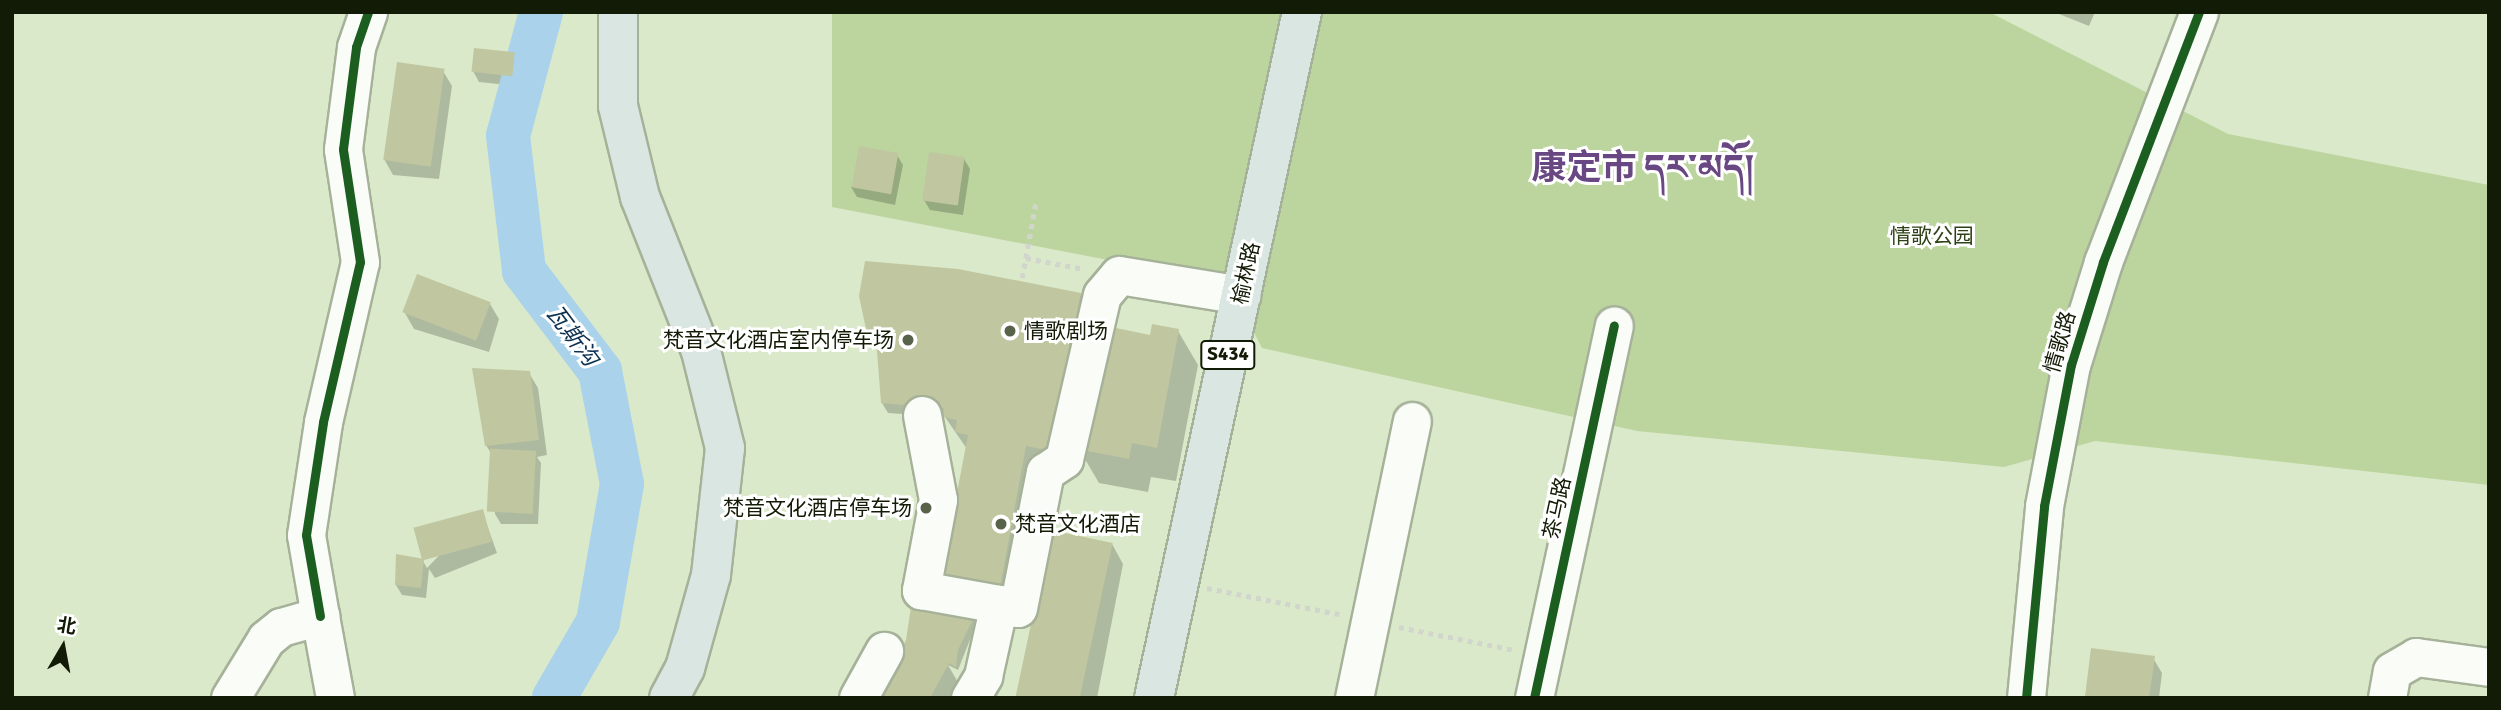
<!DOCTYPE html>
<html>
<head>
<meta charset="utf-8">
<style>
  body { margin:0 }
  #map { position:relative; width:2501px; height:710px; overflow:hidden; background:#dae9c9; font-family:Signika,"Noto Sans SC","Noto Serif Tibetan",sans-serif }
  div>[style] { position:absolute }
  .green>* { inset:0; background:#bcd59f }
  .shadow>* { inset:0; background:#0003 }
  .river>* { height:44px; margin:-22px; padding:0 22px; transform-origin:22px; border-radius:22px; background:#aad2eb }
  .building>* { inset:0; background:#c0c69f; transform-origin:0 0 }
  .path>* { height:4.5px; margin-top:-2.25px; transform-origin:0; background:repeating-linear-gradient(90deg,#d1d5cc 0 5px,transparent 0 10px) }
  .roads { filter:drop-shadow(2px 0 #a6b199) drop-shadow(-2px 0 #a6b199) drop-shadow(0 2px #a6b199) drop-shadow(0 -2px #a6b199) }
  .minor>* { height:37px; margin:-18.5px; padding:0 18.5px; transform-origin:18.5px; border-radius:18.5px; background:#f9fcf7 }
  .major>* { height:38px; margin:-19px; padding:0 19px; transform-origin:19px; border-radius:19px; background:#d9e6e2 }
  .cycleway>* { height:9px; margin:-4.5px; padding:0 4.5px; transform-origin:4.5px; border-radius:4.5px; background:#1b5e20 }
  .dots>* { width:19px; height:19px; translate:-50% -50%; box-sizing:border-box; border:4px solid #fff; border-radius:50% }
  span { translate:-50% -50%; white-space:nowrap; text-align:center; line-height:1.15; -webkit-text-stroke:6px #fff; paint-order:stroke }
  .shield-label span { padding:2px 5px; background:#fff; border:2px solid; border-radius:5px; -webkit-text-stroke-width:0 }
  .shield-label { font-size:19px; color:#121b05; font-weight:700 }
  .park-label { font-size:21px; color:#2f4116 }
  .street-label { font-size:21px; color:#121b05 }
  .poi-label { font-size:21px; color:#121b05 }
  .left { translate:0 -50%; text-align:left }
  .right { translate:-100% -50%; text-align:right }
  .water-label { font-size:23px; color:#0d3251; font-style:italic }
  .town-label { font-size:35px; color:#684782; font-weight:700 }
  .frame { position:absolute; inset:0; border:14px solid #121b05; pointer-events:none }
  .north { position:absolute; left:28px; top:612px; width:70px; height:70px; -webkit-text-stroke:5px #fff; paint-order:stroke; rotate:10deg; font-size:19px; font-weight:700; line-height:28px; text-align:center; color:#121b05 }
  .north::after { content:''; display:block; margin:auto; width:24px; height:32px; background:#121b05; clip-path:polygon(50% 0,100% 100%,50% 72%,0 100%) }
</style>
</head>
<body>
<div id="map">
  <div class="green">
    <i style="clip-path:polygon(832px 12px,1989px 12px,2228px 134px,2489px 185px,2489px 485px,2095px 441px,2004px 467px,1637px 431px,1262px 348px,1228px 283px,832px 207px)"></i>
  </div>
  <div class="shadow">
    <i style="clip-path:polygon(2054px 12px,2095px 12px,2089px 26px)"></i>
    <i style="clip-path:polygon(514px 54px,520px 64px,516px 86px,479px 82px,473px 71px)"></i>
    <i style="clip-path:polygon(443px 71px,452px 86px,439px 179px,393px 175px,384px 159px)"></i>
    <i style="clip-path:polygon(897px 155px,903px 165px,895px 205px,857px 197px,851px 187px)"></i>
    <i style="clip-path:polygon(964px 159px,970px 169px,963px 215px,930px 210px,924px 200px)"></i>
    <i style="clip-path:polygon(1080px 294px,1091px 314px,1014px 619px,979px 617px,958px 670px,948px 665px,963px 691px,959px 698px,877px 698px,958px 609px,967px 449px,945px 417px,888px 413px,882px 403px)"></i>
    <i style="clip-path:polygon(490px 304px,499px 319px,489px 352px,414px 329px,405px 313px)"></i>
    <i style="clip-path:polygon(1178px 331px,1198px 365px,1176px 481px,1151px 477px,1148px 492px,1099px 483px,1079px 449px,1102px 389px,1152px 337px)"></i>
    <i style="clip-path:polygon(529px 373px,538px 388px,547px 455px,537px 457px,541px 463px,538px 524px,501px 524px,495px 514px,492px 455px,486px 445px)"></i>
    <i style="clip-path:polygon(482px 511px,497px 553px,435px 578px,429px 569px,426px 598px,402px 595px,396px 585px,423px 561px,427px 568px)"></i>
    <i style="clip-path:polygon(1112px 544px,1123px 564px,1097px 698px,1019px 698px)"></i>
    <i style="clip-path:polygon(2092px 650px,2153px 658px,2162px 673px,2159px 698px,2087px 698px)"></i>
  </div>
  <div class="river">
    <i style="left:541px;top:12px;width:128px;rotate:104.9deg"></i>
    <i style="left:508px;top:136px;width:136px;rotate:83.2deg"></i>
    <i style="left:524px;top:271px;width:126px;rotate:52.8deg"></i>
    <i style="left:600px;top:371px;width:115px;rotate:79deg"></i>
    <i style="left:622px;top:484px;width:140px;rotate:99.9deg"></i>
    <i style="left:598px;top:622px;width:88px;rotate:120.1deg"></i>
  </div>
  <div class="building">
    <i style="left:474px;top:48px;width:41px;height:24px;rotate:6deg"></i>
    <i style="left:397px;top:62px;width:48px;height:99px;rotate:8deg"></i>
    <i style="left:859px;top:146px;width:40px;height:42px;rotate:10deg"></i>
    <i style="left:929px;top:152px;width:36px;height:49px;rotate:8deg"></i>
    <i style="clip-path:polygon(865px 261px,958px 269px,1081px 293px,1051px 451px,1026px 446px,999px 593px,940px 582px,968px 435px,955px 432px,957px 420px,943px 417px,944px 408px,881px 403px,877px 351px,866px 329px,859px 296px)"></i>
    <i style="left:417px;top:274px;width:79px;height:41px;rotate:21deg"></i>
    <i style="clip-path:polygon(1152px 324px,1179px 329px,1157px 448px,1132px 443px,1129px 459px,1077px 449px,1089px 385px,1100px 387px,1111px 327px,1150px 335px)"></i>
    <i style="clip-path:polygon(472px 368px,530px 371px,539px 440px,485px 446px)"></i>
    <i style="left:536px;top:451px;width:63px;height:46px;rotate:93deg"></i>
    <i style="left:483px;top:509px;width:34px;height:72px;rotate:75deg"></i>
    <i style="left:1051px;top:530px;width:63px;height:171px;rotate:12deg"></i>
    <i style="clip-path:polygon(396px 554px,424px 559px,421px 588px,395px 585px)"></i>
    <i style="clip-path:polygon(912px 600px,977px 611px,958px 650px,956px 667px,949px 663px,930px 698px,875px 698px,906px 640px)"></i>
    <i style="clip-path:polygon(2091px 648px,2155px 656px,2149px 698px,2085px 697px)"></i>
  </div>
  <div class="path">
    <i style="left:1026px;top:258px;width:59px;rotate:10.7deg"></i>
    <i style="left:1022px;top:278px;width:78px;rotate:-79.7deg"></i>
    <i style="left:1207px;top:588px;width:139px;rotate:11.2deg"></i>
    <i style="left:1399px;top:627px;width:117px;rotate:11.3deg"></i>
  </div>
  <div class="roads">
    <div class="minor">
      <i style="left:922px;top:415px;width:86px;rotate:79.3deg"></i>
      <i style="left:938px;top:500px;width:92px;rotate:100.7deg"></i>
      <i style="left:921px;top:590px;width:79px;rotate:10.2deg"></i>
      <i style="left:320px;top:616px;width:82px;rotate:-99.8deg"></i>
      <i style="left:306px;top:535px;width:114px;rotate:-81.4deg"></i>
      <i style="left:323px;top:422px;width:164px;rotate:-77deg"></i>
      <i style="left:360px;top:262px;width:114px;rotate:-98.6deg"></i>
      <i style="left:343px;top:149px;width:103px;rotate:-82.7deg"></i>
      <i style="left:356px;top:47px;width:37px;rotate:-71deg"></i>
      <i style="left:230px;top:698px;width:69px;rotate:-58.6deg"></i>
      <i style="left:266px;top:639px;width:19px;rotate:-39deg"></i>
      <i style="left:281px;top:627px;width:41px;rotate:-15.8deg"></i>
      <i style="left:320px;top:616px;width:83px;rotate:79.6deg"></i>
      <i style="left:858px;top:698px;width:54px;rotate:-61deg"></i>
      <i style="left:970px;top:698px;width:26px;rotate:-59deg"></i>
      <i style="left:983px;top:676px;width:74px;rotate:-77.5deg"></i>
      <i style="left:999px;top:604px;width:19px;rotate:12deg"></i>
      <i style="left:1018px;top:608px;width:139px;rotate:-78.8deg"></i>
      <i style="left:1045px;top:472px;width:23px;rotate:-34deg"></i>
      <i style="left:1064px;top:459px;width:168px;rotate:-77deg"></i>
      <i style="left:1102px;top:295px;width:26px;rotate:-50deg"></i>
      <i style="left:1119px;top:275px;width:124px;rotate:9.3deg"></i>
      <i style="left:1354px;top:698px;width:283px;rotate:-78.2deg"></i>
      <i style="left:1534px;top:698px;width:381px;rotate:-77.9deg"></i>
      <i style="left:2026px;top:698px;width:193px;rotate:-84.6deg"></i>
      <i style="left:2044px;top:506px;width:144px;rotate:-79.2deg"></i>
      <i style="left:2071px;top:365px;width:108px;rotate:-72.7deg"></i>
      <i style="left:2103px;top:262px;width:268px;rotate:-69deg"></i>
      <i style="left:2387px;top:698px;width:27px;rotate:-80deg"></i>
      <i style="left:2392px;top:671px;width:28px;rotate:-30deg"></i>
      <i style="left:2416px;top:657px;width:74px;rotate:7.8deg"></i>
    </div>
    <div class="major">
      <i style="left:618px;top:12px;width:94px;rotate:90deg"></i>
      <i style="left:618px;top:106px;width:94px;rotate:76.4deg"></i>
      <i style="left:640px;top:197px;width:166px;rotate:68.4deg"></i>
      <i style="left:701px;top:351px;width:100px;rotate:76.1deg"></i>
      <i style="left:725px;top:448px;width:128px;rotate:96.3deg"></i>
      <i style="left:711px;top:575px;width:97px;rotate:105.6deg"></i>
      <i style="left:685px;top:668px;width:34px;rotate:118deg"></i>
      <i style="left:1154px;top:698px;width:702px;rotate:-77.83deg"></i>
    </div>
  </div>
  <div class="cycleway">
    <i style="left:320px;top:616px;width:82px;rotate:-99.8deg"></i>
    <i style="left:306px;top:535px;width:114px;rotate:-81.4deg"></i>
    <i style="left:323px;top:422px;width:164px;rotate:-77deg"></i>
    <i style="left:360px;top:262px;width:114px;rotate:-98.6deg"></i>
    <i style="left:343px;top:149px;width:103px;rotate:-82.7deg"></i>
    <i style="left:356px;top:47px;width:37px;rotate:-71deg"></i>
    <i style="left:1534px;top:698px;width:381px;rotate:-77.9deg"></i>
    <i style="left:2026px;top:698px;width:193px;rotate:-84.6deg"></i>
    <i style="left:2044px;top:506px;width:144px;rotate:-79.2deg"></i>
    <i style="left:2071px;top:365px;width:108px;rotate:-72.7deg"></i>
    <i style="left:2103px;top:262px;width:268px;rotate:-69deg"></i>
  </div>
  <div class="dots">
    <i style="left:1010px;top:331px;background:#58634a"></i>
    <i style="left:908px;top:340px;background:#58634a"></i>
    <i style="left:926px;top:508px;background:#58634a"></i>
    <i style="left:1001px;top:524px;background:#58634a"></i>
  </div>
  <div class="shield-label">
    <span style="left:1228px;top:355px">S434</span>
  </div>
  <div class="park-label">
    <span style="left:1932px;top:236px">情歌公园</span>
  </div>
  <div class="street-label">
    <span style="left:1246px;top:273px;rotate:-78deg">榆林路</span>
    <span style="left:2060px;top:342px;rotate:-74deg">情歌路</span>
    <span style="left:1557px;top:508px;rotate:-78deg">茶马路</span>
  </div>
  <div class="poi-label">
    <span class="left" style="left:1024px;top:331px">情歌剧场</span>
    <span class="right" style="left:894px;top:340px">梵音文化酒店室内停车场</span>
    <span class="right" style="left:912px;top:508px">梵音文化酒店停车场</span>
    <span class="left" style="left:1015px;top:524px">梵音文化酒店</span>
  </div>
  <div class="water-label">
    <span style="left:572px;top:336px;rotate:53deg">瓦斯沟</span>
  </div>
  <div class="town-label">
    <span style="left:1643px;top:168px">康定市 དར་མདོ།</span>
  </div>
  <div class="frame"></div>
  <div class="north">北</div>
</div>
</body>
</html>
